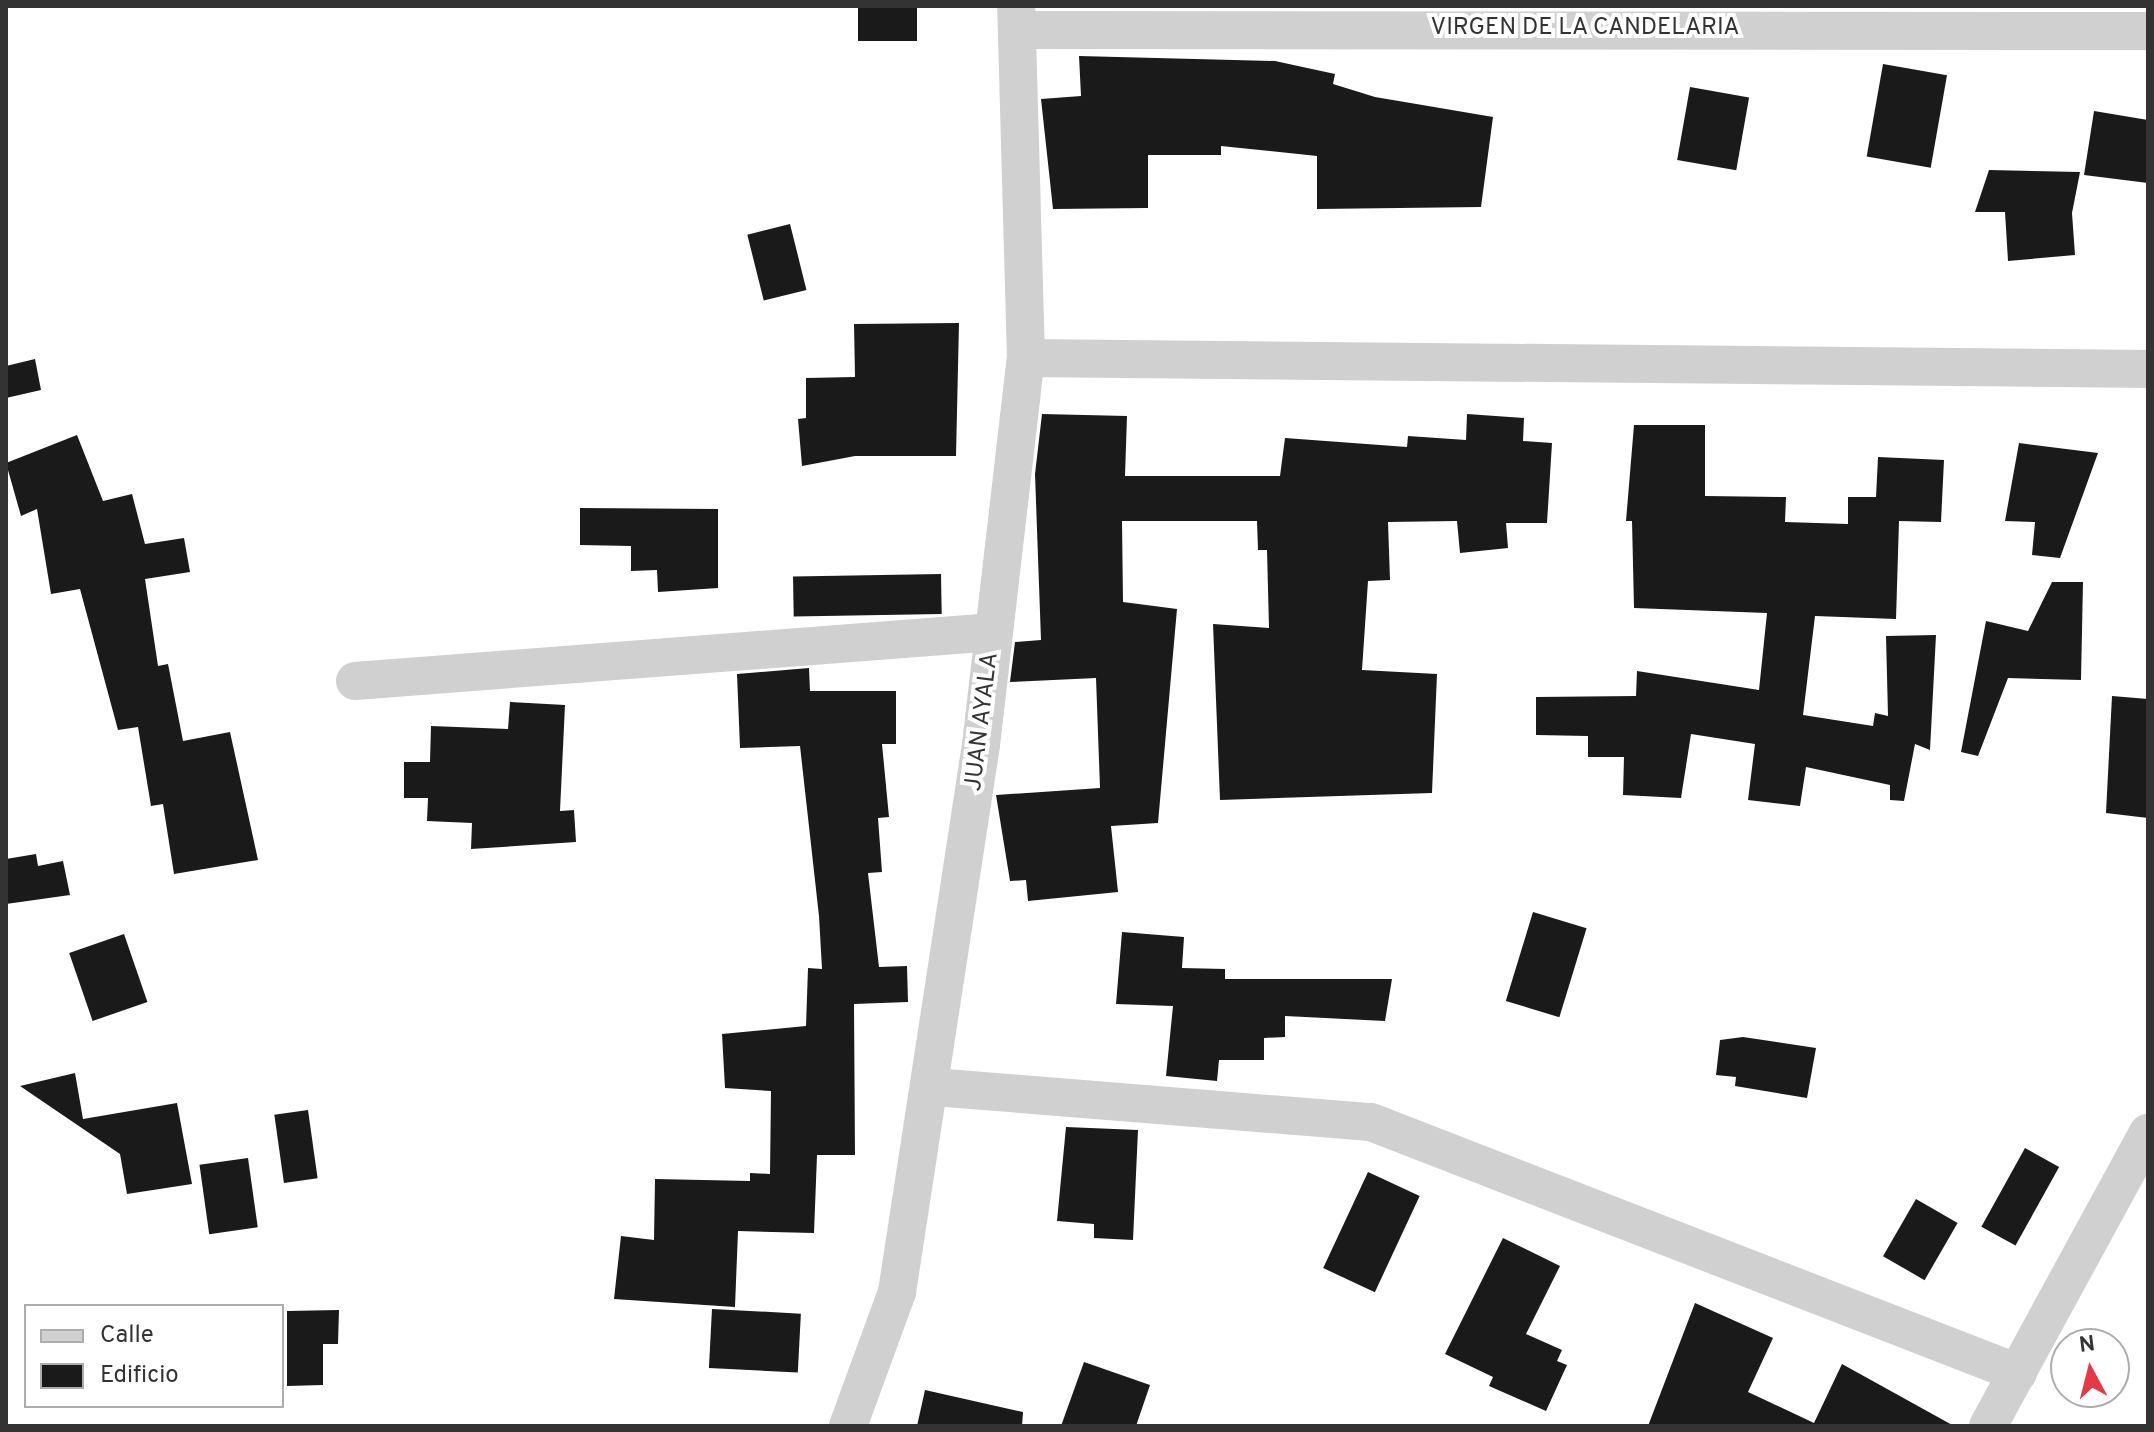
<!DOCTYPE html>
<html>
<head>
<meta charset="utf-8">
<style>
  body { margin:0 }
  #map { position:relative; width:2154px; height:1432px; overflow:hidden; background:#fff; font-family:Overpass,sans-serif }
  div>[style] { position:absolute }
  .building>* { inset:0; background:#1a1a1a; transform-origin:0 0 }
  .minor>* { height:38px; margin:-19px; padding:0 19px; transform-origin:19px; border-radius:19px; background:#d0d0d0 }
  span { translate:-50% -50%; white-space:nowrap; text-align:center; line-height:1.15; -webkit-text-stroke:8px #fff; paint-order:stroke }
  .street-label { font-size:24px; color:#333 }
  .frame { position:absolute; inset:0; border:8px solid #333; pointer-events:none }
  .legend { position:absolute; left:24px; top:1304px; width:260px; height:104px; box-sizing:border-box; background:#fff; border:2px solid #adadad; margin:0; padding:10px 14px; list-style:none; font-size:24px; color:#333 }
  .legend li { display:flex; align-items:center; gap:16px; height:40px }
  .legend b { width:40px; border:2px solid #adadad }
  .north { position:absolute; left:2050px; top:1328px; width:80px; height:80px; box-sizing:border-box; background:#fff; border:2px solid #adadad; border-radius:50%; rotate:353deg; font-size:22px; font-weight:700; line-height:32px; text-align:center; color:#333 }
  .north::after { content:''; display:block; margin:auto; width:28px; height:36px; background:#e63946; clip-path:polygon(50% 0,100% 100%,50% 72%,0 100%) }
</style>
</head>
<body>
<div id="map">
  <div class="building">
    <i style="left:858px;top:6px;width:59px;height:35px"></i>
    <i style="clip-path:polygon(1079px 56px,1275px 61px,1335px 74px,1333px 84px,1375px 97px,1493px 117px,1481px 207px,1317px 209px,1317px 156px,1221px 146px,1221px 155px,1148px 155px,1148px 208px,1053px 209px,1041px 99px,1081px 96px)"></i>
    <i style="left:1883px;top:64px;width:65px;height:94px;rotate:10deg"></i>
    <i style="left:1690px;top:87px;width:60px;height:74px;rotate:10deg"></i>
    <i style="clip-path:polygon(2094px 111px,2148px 120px,2148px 183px,2084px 175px)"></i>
    <i style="clip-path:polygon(1989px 170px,2080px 172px,2072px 213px,2075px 255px,2008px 261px,2005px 212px,1975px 212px)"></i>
    <i style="left:790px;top:224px;width:68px;height:44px;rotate:76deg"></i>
    <i style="clip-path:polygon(959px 323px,956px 456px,855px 456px,802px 466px,798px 419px,806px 418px,806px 378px,855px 377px,854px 324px)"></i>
    <i style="clip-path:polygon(35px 359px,41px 390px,6px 398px,6px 366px)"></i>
    <i style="clip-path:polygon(1042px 414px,1127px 416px,1125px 476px,1280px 476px,1285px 438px,1407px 447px,1408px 436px,1466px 440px,1467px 414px,1524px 418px,1523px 441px,1552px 443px,1547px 523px,1506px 523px,1508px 548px,1460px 553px,1457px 521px,1388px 522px,1390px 580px,1368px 581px,1362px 670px,1437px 674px,1432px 793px,1220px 800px,1213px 624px,1269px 628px,1267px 550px,1258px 550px,1257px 521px,1122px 521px,1123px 602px,1177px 609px,1158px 823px,1111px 826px,1118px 892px,1028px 901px,1026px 880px,1010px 881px,996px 795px,1100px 788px,1096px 678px,1010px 682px,1015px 642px,1041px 640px,1035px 474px)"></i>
    <i style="clip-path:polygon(1634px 425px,1705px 425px,1705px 496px,1786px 497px,1785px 522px,1848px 524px,1848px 497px,1876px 497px,1878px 457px,1944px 460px,1941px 522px,1899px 521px,1896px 619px,1815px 616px,1803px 715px,1873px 726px,1875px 713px,1888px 716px,1886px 636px,1936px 635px,1930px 750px,1915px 744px,1904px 801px,1890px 800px,1890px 785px,1806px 767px,1800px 806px,1748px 800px,1755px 744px,1691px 734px,1681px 798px,1623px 795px,1624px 757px,1588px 757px,1588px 736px,1536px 735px,1536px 697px,1636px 696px,1637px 671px,1759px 690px,1767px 613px,1634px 608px,1632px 521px,1626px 521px)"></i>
    <i style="clip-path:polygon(77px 435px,103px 501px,132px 494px,145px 544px,184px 538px,190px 572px,145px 579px,158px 666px,168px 664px,183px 741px,230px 732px,258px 860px,174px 874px,163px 804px,151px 806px,138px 727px,118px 730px,80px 589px,51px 594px,37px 509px,21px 516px,6px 463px)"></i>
    <i style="clip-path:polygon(2019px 443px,2098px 453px,2060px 558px,2032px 555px,2035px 522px,2005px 521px)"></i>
    <i style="clip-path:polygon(580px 508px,718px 509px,718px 588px,658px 592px,657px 570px,631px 571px,631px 546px,580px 545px)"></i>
    <i style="left:941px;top:574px;width:40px;height:148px;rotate:89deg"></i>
    <i style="clip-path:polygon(2052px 582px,2083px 582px,2081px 680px,2008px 678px,1978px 756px,1961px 752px,1986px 621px,2028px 631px)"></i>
    <i style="clip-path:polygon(809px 668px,810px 691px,896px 691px,896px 744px,882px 744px,889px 817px,878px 818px,882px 872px,868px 873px,879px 967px,907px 966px,908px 1002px,854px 1004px,855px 1155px,817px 1155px,814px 1233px,738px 1231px,735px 1307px,614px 1299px,621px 1236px,654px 1240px,655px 1179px,750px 1181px,750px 1173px,770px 1174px,771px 1091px,725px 1088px,722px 1034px,806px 1026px,808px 968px,822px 969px,819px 916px,800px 746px,740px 748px,737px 674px)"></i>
    <i style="clip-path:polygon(2112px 696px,2148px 699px,2148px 818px,2106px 813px)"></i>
    <i style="clip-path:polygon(510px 702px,565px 705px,560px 811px,574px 810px,576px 842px,471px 849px,472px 823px,427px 821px,428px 798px,404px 798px,404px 762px,430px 762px,431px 726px,508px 729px)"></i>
    <i style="clip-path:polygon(36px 854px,38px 866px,63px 861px,70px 895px,6px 904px,6px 859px)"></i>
    <i style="left:1533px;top:912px;width:56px;height:93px;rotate:17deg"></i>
    <i style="clip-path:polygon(1122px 932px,1184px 937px,1182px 968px,1225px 969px,1225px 979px,1392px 979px,1385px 1021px,1285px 1016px,1285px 1037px,1264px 1038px,1264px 1060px,1219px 1060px,1217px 1081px,1166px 1076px,1173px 1006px,1116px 1004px)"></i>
    <i style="left:124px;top:934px;width:72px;height:58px;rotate:71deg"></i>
    <i style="clip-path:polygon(1743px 1037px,1816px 1048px,1807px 1098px,1735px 1086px,1736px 1077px,1716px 1075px,1720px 1040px)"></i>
    <i style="clip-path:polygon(75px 1073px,83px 1119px,177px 1103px,192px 1184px,127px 1194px,120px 1154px,20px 1086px)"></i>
    <i style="left:308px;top:1110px;width:69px;height:34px;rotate:82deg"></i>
    <i style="clip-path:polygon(1066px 1127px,1138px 1130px,1133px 1240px,1094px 1238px,1094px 1224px,1057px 1221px)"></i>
    <i style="left:2025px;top:1148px;width:39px;height:90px;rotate:29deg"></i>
    <i style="left:248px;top:1158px;width:70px;height:49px;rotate:82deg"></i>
    <i style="left:1368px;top:1172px;width:57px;height:106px;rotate:25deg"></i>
    <i style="left:1916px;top:1199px;width:48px;height:66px;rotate:30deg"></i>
    <i style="clip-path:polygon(1503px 1238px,1560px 1266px,1526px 1334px,1562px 1350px,1557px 1361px,1567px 1365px,1546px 1411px,1489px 1386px,1493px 1377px,1445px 1354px)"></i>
    <i style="clip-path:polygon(1695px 1303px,1773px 1338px,1748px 1392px,1814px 1423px,1842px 1364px,1954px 1426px,1648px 1426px)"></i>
    <i style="left:712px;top:1309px;width:89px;height:59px;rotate:3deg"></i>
    <i style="clip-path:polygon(339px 1310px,338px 1344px,323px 1344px,323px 1385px,287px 1386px,287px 1311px)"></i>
    <i style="clip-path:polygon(1084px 1362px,1150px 1385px,1136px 1426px,1061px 1426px)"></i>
    <i style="clip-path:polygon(925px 1390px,1023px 1412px,1022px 1426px,917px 1426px)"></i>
  </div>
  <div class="minor">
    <i style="left:1022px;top:30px;width:1126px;rotate:0.05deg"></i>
    <i style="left:1026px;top:358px;width:1122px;rotate:0.56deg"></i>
    <i style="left:355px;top:681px;width:641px;rotate:-4.38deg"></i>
    <i style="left:934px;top:1087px;width:438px;rotate:4.6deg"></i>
    <i style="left:1371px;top:1122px;width:694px;rotate:21.2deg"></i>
    <i style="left:848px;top:1426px;width:143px;rotate:-69.9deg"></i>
    <i style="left:897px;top:1292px;width:553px;rotate:-81.27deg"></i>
    <i style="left:981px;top:745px;width:390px;rotate:-83.4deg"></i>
    <i style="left:1026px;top:358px;width:352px;rotate:-91.6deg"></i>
    <i style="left:1988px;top:1426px;width:334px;rotate:-61.4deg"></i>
  </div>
  <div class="street-label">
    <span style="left:1585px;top:29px">VIRGEN DE LA CANDELARIA</span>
    <span style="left:983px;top:722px;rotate:-83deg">JUAN AYALA</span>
  </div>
  <div class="frame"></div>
  <ul class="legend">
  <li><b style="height:10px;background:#d0d0d0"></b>Calle</li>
  <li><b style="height:22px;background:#1a1a1a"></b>Edificio</li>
  </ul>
  <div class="north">N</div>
</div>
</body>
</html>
